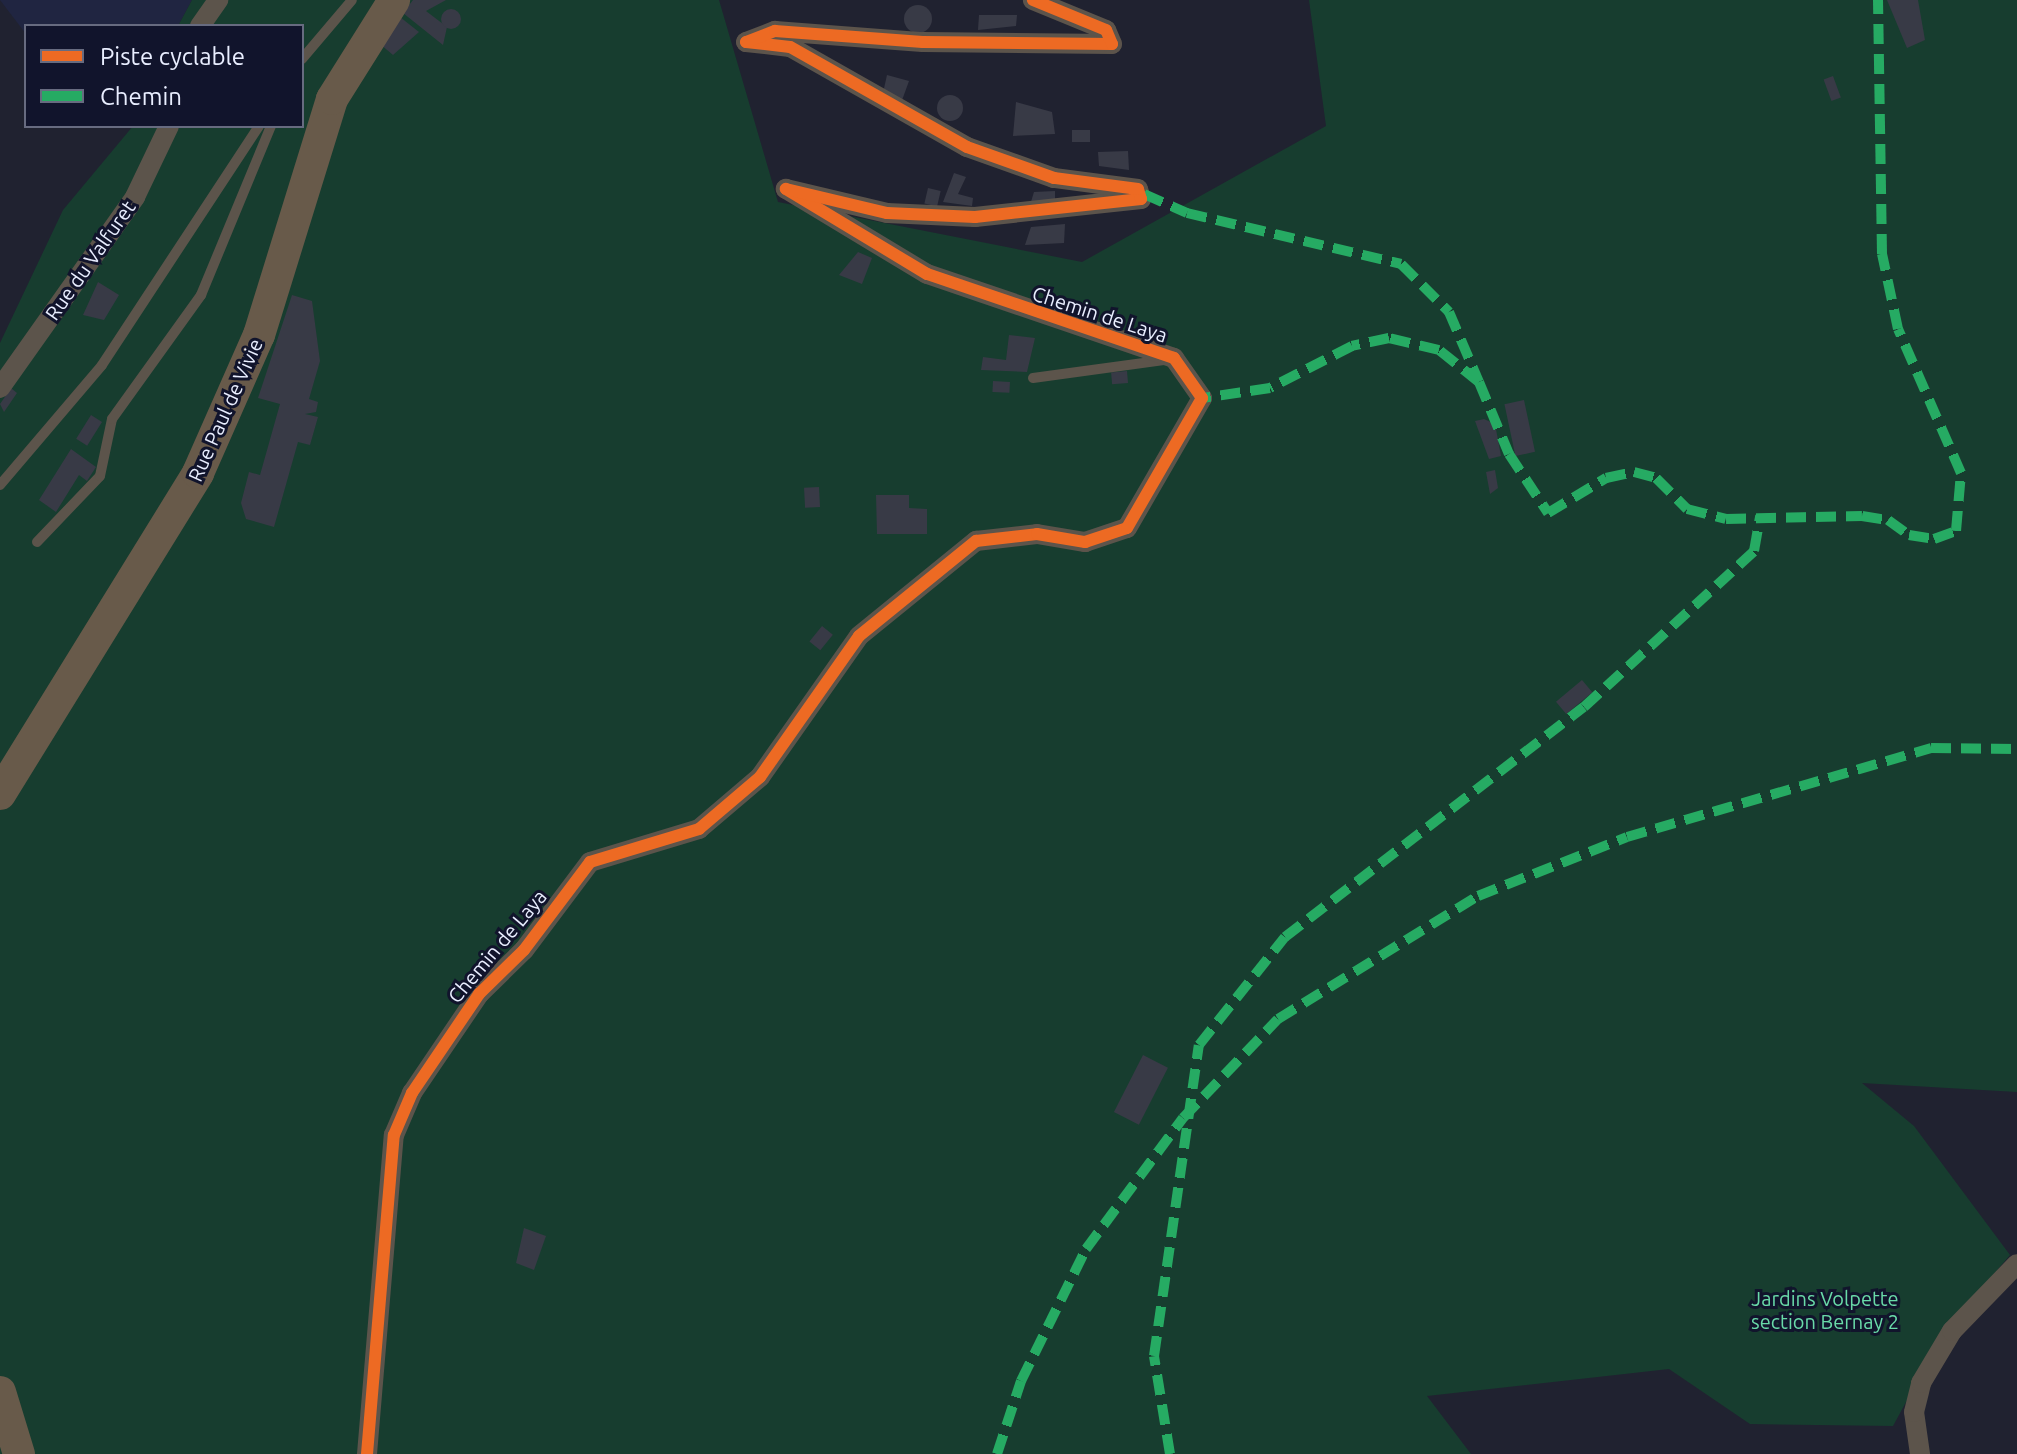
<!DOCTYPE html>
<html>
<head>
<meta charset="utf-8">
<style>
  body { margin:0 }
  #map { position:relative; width:2017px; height:1454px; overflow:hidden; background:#202230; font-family:Ubuntu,sans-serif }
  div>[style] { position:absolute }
  .built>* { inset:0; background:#202541 }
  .green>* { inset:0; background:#173d2f }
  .building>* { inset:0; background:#383a46; transform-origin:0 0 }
  .round { border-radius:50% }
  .lane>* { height:10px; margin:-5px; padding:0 5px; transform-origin:5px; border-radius:5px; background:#5c544b }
  .street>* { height:20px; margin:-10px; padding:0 10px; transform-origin:10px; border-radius:10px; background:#5c544b }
  .primary>* { height:32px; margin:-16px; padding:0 16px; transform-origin:16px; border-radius:16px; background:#685a4a }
  .quiet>* { height:10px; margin-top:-5px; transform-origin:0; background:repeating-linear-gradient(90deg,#26ab63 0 20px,transparent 0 30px) }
  .cycleway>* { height:12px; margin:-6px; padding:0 6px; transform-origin:6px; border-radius:6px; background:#ed6a23 }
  span { translate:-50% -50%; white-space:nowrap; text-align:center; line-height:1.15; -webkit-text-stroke:6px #11142c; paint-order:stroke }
  .street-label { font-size:20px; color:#e9eeff }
  .park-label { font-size:20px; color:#69daa8 }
  .legend { position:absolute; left:24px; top:24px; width:280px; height:104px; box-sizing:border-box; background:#11142c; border:2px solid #676b80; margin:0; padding:10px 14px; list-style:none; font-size:24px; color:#e9eeff }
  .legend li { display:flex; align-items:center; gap:16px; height:40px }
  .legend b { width:40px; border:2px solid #676b80 }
</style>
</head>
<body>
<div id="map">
  <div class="built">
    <i style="clip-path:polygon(0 0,192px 0,178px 26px,26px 26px,26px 34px)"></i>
  </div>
  <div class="green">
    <i style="clip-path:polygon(192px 0,719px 0,778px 202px,1082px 262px,1326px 126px,1309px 0,2017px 0,2017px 1092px,1862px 1083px,1914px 1126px,2010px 1255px,1943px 1334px,1893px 1426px,1750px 1424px,1669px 1369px,1427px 1396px,1471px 1454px,0 1454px,0 343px,63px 210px,133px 126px,302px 126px,302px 26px,178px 26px)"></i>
  </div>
  <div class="building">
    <i style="clip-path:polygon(413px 0,446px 0,426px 11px,447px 27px,443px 45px,403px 13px)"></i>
    <i style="clip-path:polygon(1887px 0,1918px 0,1925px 40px,1907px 48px)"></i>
    <i class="round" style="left:904px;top:5px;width:28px;height:28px"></i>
    <i class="round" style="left:441px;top:9px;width:20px;height:20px"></i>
    <i style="clip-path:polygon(979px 15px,1017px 15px,1016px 26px,978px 30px)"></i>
    <i style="clip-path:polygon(400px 17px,419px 32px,393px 55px,380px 44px)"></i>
    <i style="clip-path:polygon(887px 75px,909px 81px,901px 103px,883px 93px)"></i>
    <i style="left:1833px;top:76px;width:23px;height:10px;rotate:70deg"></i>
    <i class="round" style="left:937px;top:95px;width:26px;height:26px"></i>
    <i style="clip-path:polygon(1016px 102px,1052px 112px,1055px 134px,1013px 136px)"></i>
    <i style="left:1072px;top:130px;width:18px;height:12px"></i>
    <i style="clip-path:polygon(1128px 151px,1129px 170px,1099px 166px,1098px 152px)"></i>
    <i style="clip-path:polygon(954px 173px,966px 177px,958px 194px,973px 198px,972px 206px,943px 202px)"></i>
    <i style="left:928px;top:188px;width:13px;height:16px;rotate:13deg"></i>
    <i style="clip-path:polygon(1055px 191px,1055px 204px,1030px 205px,1034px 192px)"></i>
    <i style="clip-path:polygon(1065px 224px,1064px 243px,1025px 245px,1031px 227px)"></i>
    <i style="clip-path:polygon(858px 252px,872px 258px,862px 284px,839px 275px)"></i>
    <i style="clip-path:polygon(98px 282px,119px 295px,104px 320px,83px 315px)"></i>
    <i style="clip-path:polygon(292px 295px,312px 301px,320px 361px,309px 399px,318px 402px,316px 412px,305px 414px,318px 417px,310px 445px,298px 442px,274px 527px,246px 519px,241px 503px,249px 472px,260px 475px,280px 404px,258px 398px)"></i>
    <i style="clip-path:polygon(1009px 335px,1035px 338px,1027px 372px,981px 370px,983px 357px,1006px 360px)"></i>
    <i style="left:1127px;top:371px;width:12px;height:16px;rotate:85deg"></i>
    <i style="left:993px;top:381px;width:17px;height:11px;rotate:3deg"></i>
    <i style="clip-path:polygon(11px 388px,17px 393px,4px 412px,0 404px)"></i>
    <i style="left:1524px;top:400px;width:53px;height:20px;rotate:78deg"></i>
    <i style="left:91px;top:415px;width:13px;height:28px;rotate:32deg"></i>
    <i style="clip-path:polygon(1484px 419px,1495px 424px,1501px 456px,1489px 459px,1475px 421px)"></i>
    <i style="clip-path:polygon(71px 449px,96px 467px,87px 481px,79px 475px,56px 512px,39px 500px)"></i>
    <i style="clip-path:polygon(1495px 470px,1498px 488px,1490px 494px,1486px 472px)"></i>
    <i style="left:819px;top:487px;width:20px;height:15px;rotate:87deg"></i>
    <i style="clip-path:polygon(876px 495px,909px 495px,909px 508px,927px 509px,927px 534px,877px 534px)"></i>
    <i style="left:822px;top:626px;width:14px;height:20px;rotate:39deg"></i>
    <i style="left:1582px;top:680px;width:16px;height:34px;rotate:50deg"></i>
    <i style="left:1143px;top:1055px;width:28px;height:64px;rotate:27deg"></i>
    <i style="clip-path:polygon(524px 1228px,546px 1236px,534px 1270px,516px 1263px)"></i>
  </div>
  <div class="lane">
    <i style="left:302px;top:59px;width:77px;rotate:-49.7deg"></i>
    <i style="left:1033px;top:378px;width:132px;rotate:-7.8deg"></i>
    <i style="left:0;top:485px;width:157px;rotate:-49.6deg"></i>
    <i style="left:102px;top:365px;width:286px;rotate:-56.7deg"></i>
    <i style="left:37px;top:542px;width:91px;rotate:-46.3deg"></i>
    <i style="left:100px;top:476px;width:58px;rotate:-78.1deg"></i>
    <i style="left:112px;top:419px;width:153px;rotate:-54.3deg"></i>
    <i style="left:201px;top:295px;width:183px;rotate:-67.5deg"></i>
  </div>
  <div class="street">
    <i style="left:200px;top:26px;width:32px;rotate:-55deg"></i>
    <i style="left:0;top:388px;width:234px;rotate:-54.7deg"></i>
    <i style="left:135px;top:197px;width:79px;rotate:-64.4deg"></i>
    <i style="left:367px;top:1454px;width:320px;rotate:-85.2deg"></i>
    <i style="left:394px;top:1135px;width:46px;rotate:-66.8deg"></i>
    <i style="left:412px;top:1093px;width:120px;rotate:-55.9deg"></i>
    <i style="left:479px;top:994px;width:63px;rotate:-44.4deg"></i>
    <i style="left:524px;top:950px;width:110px;rotate:-53.1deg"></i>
    <i style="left:590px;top:862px;width:114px;rotate:-16.8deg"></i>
    <i style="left:699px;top:829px;width:80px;rotate:-40.4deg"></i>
    <i style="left:760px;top:777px;width:172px;rotate:-54.9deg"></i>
    <i style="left:859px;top:636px;width:151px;rotate:-39.1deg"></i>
    <i style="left:976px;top:541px;width:61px;rotate:-6.5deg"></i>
    <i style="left:1037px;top:534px;width:49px;rotate:9.5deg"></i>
    <i style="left:1085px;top:542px;width:44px;rotate:-18.4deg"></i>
    <i style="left:1127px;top:528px;width:150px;rotate:-60deg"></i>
    <i style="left:1202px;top:398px;width:49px;rotate:-125deg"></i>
    <i style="left:1174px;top:358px;width:261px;rotate:-161.2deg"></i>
    <i style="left:927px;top:274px;width:165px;rotate:-148.9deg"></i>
    <i style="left:786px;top:189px;width:104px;rotate:13.4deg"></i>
    <i style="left:887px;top:213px;width:88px;rotate:2.6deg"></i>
    <i style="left:975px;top:217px;width:167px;rotate:-6.2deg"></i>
    <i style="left:1141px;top:199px;width:10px;rotate:-107deg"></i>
    <i style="left:1138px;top:189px;width:85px;rotate:-172.5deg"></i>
    <i style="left:1054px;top:178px;width:92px;rotate:-160.4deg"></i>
    <i style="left:967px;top:147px;width:203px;rotate:-150.5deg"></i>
    <i style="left:790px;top:47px;width:44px;rotate:-173.5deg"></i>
    <i style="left:746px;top:42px;width:31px;rotate:-21deg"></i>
    <i style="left:775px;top:31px;width:148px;rotate:4.3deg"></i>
    <i style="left:923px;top:42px;width:189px;rotate:0.6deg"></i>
    <i style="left:1112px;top:44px;width:15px;rotate:-113deg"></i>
    <i style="left:1106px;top:30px;width:79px;rotate:-157.7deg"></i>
    <i style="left:1920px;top:1454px;width:42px;rotate:-98.1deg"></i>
    <i style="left:1914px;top:1412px;width:30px;rotate:-76deg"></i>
    <i style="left:1921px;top:1383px;width:61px;rotate:-59.2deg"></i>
    <i style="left:1952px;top:1331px;width:93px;rotate:-45.9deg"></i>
  </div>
  <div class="primary">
    <i style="left:0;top:794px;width:377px;rotate:-58.3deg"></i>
    <i style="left:198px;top:473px;width:151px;rotate:-66.2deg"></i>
    <i style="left:259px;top:335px;width:247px;rotate:-72.8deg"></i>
    <i style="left:332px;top:99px;width:117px;rotate:-57.9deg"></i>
    <i style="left:0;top:1392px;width:65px;rotate:73deg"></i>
  </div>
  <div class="quiet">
    <i style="left:1144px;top:194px;width:47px;rotate:23.8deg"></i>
    <i style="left:1187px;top:213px;width:220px;rotate:13.4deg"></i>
    <i style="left:1401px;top:264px;width:68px;rotate:45deg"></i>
    <i style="left:1449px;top:312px;width:76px;rotate:66.8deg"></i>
    <i style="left:1479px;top:382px;width:51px;rotate:-141.3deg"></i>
    <i style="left:1439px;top:350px;width:51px;rotate:-166.5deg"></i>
    <i style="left:1389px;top:338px;width:38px;rotate:168deg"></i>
    <i style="left:1352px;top:346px;width:92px;rotate:152.9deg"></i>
    <i style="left:1270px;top:388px;width:69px;rotate:171.6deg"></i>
    <i style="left:1479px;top:382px;width:78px;rotate:67.4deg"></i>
    <i style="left:1509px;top:454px;width:71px;rotate:56.5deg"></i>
    <i style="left:1548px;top:513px;width:68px;rotate:-31.1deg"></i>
    <i style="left:1606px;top:478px;width:29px;rotate:-12deg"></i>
    <i style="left:1634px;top:472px;width:23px;rotate:15deg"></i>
    <i style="left:1656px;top:478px;width:44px;rotate:45deg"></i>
    <i style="left:1687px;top:509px;width:40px;rotate:14.4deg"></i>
    <i style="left:1726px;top:519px;width:136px;rotate:-1.3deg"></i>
    <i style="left:1862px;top:516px;width:26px;rotate:9deg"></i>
    <i style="left:1888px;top:520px;width:26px;rotate:36deg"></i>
    <i style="left:1909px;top:535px;width:25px;rotate:9deg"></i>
    <i style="left:1934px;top:539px;width:23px;rotate:-20deg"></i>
    <i style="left:1956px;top:531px;width:58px;rotate:-85.1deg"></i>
    <i style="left:1961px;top:473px;width:157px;rotate:-113.6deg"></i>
    <i style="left:1898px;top:329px;width:77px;rotate:-102deg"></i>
    <i style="left:1882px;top:254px;width:254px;rotate:-90.9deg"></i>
    <i style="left:997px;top:1454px;width:77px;rotate:-71.8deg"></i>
    <i style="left:1021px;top:1381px;width:147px;rotate:-63.8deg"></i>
    <i style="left:1086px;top:1249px;width:163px;rotate:-53.5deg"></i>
    <i style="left:1183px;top:1118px;width:137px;rotate:-46.2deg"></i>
    <i style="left:1278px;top:1019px;width:235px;rotate:-31.6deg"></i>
    <i style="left:1478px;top:896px;width:160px;rotate:-21.6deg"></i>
    <i style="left:1627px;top:837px;width:317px;rotate:-16.3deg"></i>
    <i style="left:1931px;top:748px;width:86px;rotate:0.7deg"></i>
    <i style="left:1170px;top:1454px;width:99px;rotate:-99.3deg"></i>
    <i style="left:1154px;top:1356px;width:314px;rotate:-81.8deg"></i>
    <i style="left:1199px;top:1045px;width:138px;rotate:-51.5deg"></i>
    <i style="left:1285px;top:937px;width:377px;rotate:-37.6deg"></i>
    <i style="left:1584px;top:707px;width:231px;rotate:-42.5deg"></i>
    <i style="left:1754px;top:551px;width:36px;rotate:-80deg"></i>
  </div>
  <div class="cycleway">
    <i style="left:367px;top:1454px;width:320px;rotate:-85.2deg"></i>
    <i style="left:394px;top:1135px;width:46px;rotate:-66.8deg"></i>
    <i style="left:412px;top:1093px;width:120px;rotate:-55.9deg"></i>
    <i style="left:479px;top:994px;width:63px;rotate:-44.4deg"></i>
    <i style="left:524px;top:950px;width:110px;rotate:-53.1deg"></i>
    <i style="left:590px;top:862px;width:114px;rotate:-16.8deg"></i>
    <i style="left:699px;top:829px;width:80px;rotate:-40.4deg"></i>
    <i style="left:760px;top:777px;width:172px;rotate:-54.9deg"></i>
    <i style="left:859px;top:636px;width:151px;rotate:-39.1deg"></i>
    <i style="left:976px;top:541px;width:61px;rotate:-6.5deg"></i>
    <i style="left:1037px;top:534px;width:49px;rotate:9.5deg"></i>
    <i style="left:1085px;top:542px;width:44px;rotate:-18.4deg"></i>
    <i style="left:1127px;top:528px;width:150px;rotate:-60deg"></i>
    <i style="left:1202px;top:398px;width:49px;rotate:-125deg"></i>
    <i style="left:1174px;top:358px;width:261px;rotate:-161.2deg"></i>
    <i style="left:927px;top:274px;width:165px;rotate:-148.9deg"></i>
    <i style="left:786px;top:189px;width:104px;rotate:13.4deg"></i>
    <i style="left:887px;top:213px;width:88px;rotate:2.6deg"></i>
    <i style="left:975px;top:217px;width:167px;rotate:-6.2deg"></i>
    <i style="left:1141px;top:199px;width:10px;rotate:-107deg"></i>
    <i style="left:1138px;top:189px;width:85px;rotate:-172.5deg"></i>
    <i style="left:1054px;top:178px;width:92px;rotate:-160.4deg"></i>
    <i style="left:967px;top:147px;width:203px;rotate:-150.5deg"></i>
    <i style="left:790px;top:47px;width:44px;rotate:-173.5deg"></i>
    <i style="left:746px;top:42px;width:31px;rotate:-21deg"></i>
    <i style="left:775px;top:31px;width:148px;rotate:4.3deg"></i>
    <i style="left:923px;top:42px;width:189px;rotate:0.6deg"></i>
    <i style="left:1112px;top:44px;width:15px;rotate:-113deg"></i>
    <i style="left:1106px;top:30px;width:79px;rotate:-157.7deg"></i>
  </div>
  <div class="street-label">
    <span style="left:90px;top:260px;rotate:-55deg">Rue du Valfuret</span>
    <span style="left:1100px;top:314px;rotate:18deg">Chemin de Laya</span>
    <span style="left:225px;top:410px;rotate:-66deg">Rue Paul de Vivie</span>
    <span style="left:497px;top:946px;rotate:-50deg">Chemin de Laya</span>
  </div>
  <div class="park-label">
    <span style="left:1825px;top:1310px">Jardins Volpette<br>section Bernay 2</span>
  </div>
  <ul class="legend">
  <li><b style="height:10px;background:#ed6a23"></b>Piste cyclable</li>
  <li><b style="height:10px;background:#26ab63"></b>Chemin</li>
  </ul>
</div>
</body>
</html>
